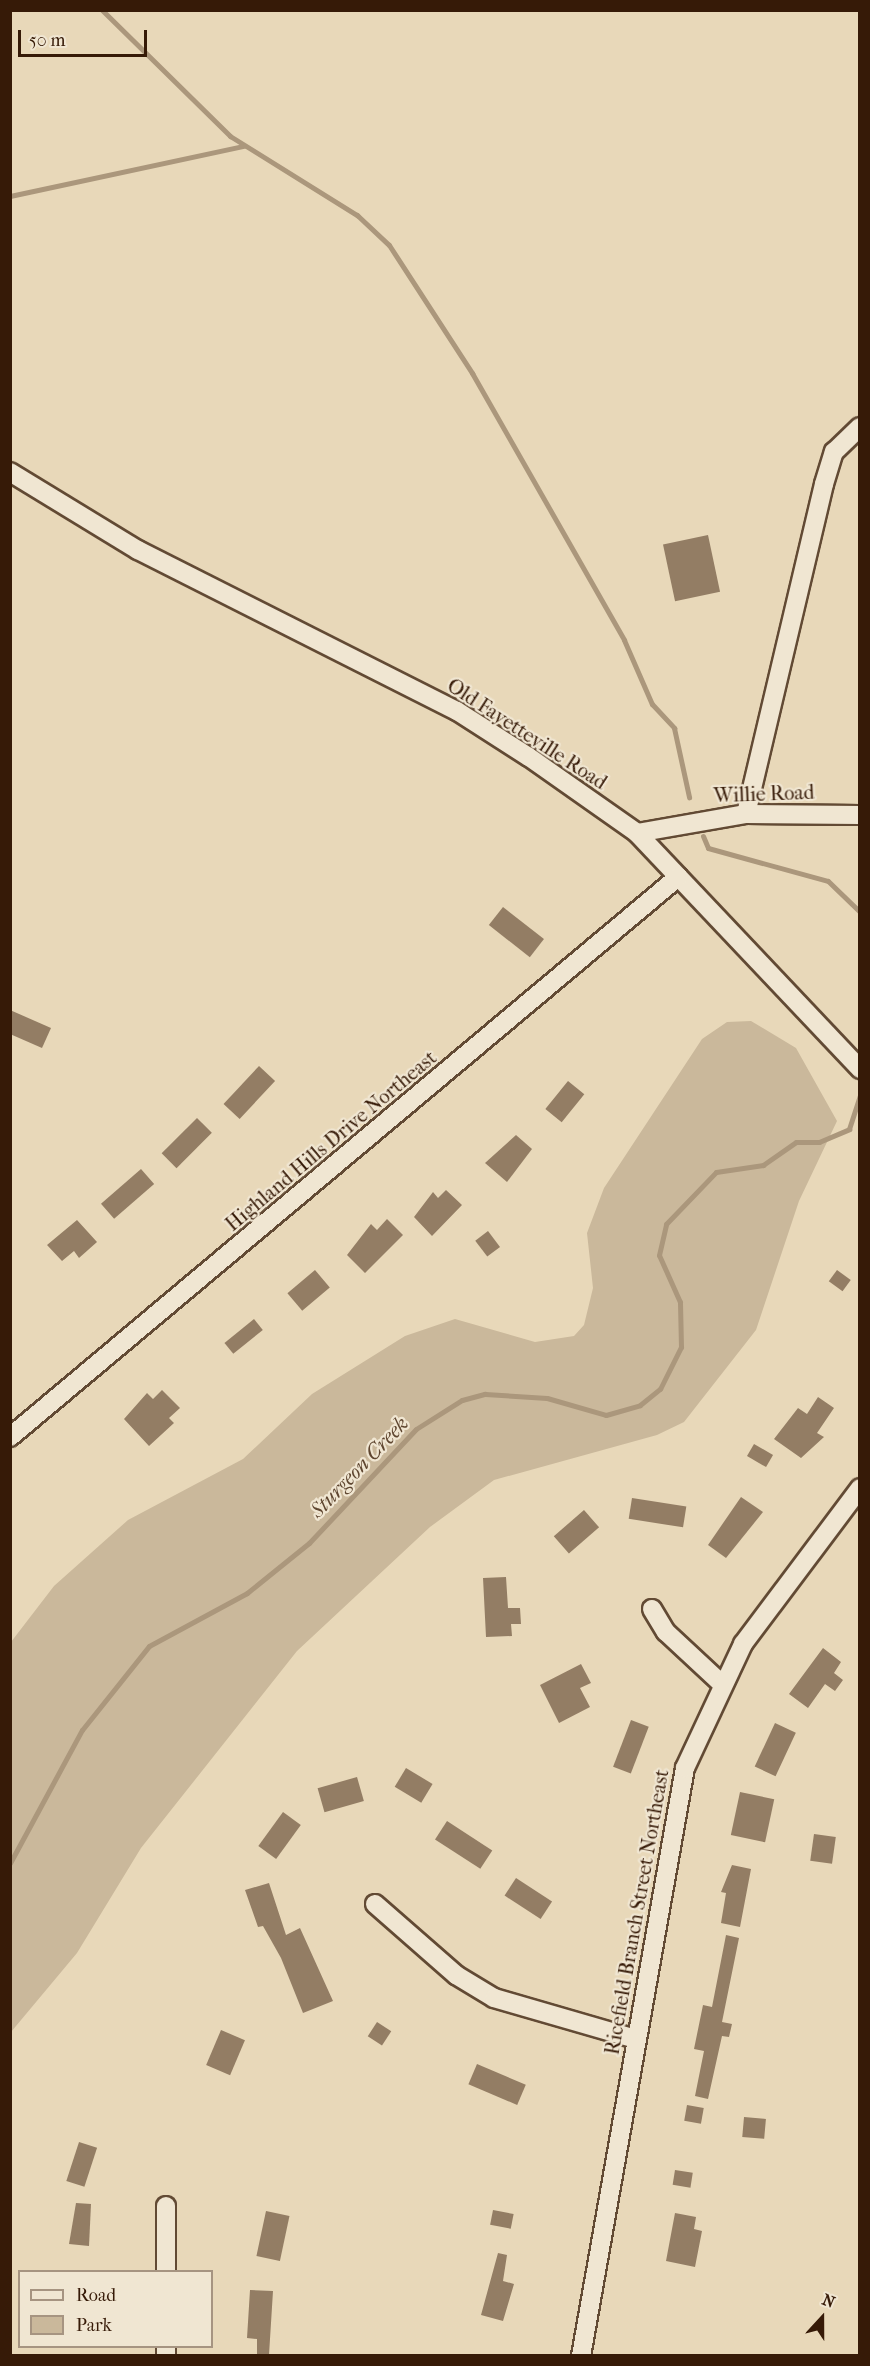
<!DOCTYPE html>
<html>
<head>
<meta charset="utf-8">
<style>
  body { margin:0 }
  #map { position:relative; width:870px; height:2366px; overflow:hidden; background:#e8d8b9; font-family:"IM FELL French Canon",serif }
  div>[style] { position:absolute }
  .green>* { inset:0; background:#cab89b }
  .stream>* { height:5px; margin:-2.5px; padding:0 2.5px; transform-origin:2.5px; border-radius:2.5px; background:#ab977c }
  .building>* { inset:0; background:#937d64; transform-origin:0 0 }
  .roads { filter:drop-shadow(2px 0 #624a34) drop-shadow(-2px 0 #624a34) drop-shadow(0 2px #624a34) drop-shadow(0 -2px #624a34) }
  .minor>* { height:18px; margin:-9px; padding:0 9px; transform-origin:9px; border-radius:9px; background:#f0e6d2 }
  span { translate:-50% -50%; white-space:nowrap; text-align:center; line-height:1.15; -webkit-text-stroke:4.5px #f0e6d2; paint-order:stroke }
  .street-label { font-size:20px; color:#361a07 }
  .water-label { font-size:21px; color:#5f4630; font-style:italic }
  .frame { position:absolute; inset:0; border:12px solid #361a07; pointer-events:none }
  .legend { position:absolute; left:18px; top:2270px; width:195px; height:78px; box-sizing:border-box; background:#f0e6d2; border:2px solid #a69481; margin:0; padding:8px 10px; list-style:none; font-size:18px; color:#361a07 }
  .legend li { display:flex; align-items:center; gap:12px; height:30px }
  .legend b { width:30px; border:2px solid #a69481 }
  .north { position:absolute; left:792px; top:2288px; width:60px; height:60px; -webkit-text-stroke:4px #f0e6d2; paint-order:stroke; rotate:21deg; font-size:16px; font-weight:700; line-height:24px; text-align:center; color:#361a07 }
  .north::after { content:''; display:block; margin:auto; width:21px; height:27px; background:#361a07; clip-path:polygon(50% 0,100% 100%,50% 72%,0 100%) }
  .scale { position:absolute; left:18px; top:30px; width:129px; height:27px; box-sizing:border-box; border:3px solid #361a07; border-top:0; padding-left:8px; font-size:18px; line-height:21px; white-space:nowrap; color:#361a07; -webkit-text-stroke:4px #f0e6d2; paint-order:stroke }
</style>
</head>
<body>
<div id="map">
  <div class="green">
    <i style="clip-path:polygon(751px 1021px,796px 1048px,837px 1121px,799px 1201px,756px 1330px,684px 1422px,657px 1435px,494px 1480px,430px 1527px,297px 1651px,141px 1848px,77px 1953px,11px 2032px,11px 1642px,54px 1586px,128px 1520px,243px 1459px,312px 1394px,405px 1336px,455px 1319px,535px 1342px,574px 1336px,584px 1325px,593px 1288px,587px 1233px,604px 1188px,702px 1039px,727px 1022px)"></i>
  </div>
  <div class="stream">
    <i style="left:102px;top:10px;width:180px;rotate:44.5deg"></i>
    <i style="left:230px;top:136px;width:150px;rotate:31.9deg"></i>
    <i style="left:357px;top:215px;width:44px;rotate:43.2deg"></i>
    <i style="left:389px;top:245px;width:153px;rotate:57deg"></i>
    <i style="left:472px;top:373px;width:307px;rotate:60.3deg"></i>
    <i style="left:624px;top:640px;width:70px;rotate:66.4deg"></i>
    <i style="left:652px;top:704px;width:33px;rotate:47deg"></i>
    <i style="left:674px;top:728px;width:71px;rotate:77.7deg"></i>
    <i style="left:10px;top:196px;width:239px;rotate:-12.1deg"></i>
    <i style="left:703px;top:836px;width:13px;rotate:67deg"></i>
    <i style="left:708px;top:848px;width:124px;rotate:15.4deg"></i>
    <i style="left:828px;top:881px;width:45px;rotate:44.1deg"></i>
    <i style="left:10px;top:1863px;width:151px;rotate:-61.6deg"></i>
    <i style="left:82px;top:1730px;width:107px;rotate:-51.4deg"></i>
    <i style="left:149px;top:1646px;width:111px;rotate:-28.4deg"></i>
    <i style="left:247px;top:1593px;width:80px;rotate:-38.9deg"></i>
    <i style="left:309px;top:1543px;width:156px;rotate:-46.8deg"></i>
    <i style="left:416px;top:1429px;width:54px;rotate:-32.2deg"></i>
    <i style="left:462px;top:1400px;width:24px;rotate:-15deg"></i>
    <i style="left:485px;top:1394px;width:62px;rotate:3.7deg"></i>
    <i style="left:547px;top:1398px;width:61px;rotate:16.1deg"></i>
    <i style="left:606px;top:1415px;width:35px;rotate:-16deg"></i>
    <i style="left:640px;top:1405px;width:26px;rotate:-39deg"></i>
    <i style="left:660px;top:1389px;width:47px;rotate:-63.4deg"></i>
    <i style="left:681px;top:1347px;width:45px;rotate:-91.3deg"></i>
    <i style="left:680px;top:1302px;width:51px;rotate:-114.1deg"></i>
    <i style="left:659px;top:1255px;width:32px;rotate:-77deg"></i>
    <i style="left:666px;top:1224px;width:72px;rotate:-46.1deg"></i>
    <i style="left:716px;top:1172px;width:48px;rotate:-8.5deg"></i>
    <i style="left:763px;top:1165px;width:40px;rotate:-34.9deg"></i>
    <i style="left:796px;top:1142px;width:23px"></i>
    <i style="left:819px;top:1142px;width:33px;rotate:-23deg"></i>
    <i style="left:849px;top:1129px;width:35px;rotate:-72deg"></i>
  </div>
  <div class="building">
    <i style="left:708px;top:535px;width:58px;height:46px;rotate:78deg"></i>
    <i style="left:503px;top:907px;width:52px;height:23px;rotate:38deg"></i>
    <i style="clip-path:polygon(10px 1010px,51px 1028px,42px 1048px,10px 1034px)"></i>
    <i style="left:259px;top:1066px;width:22px;height:52px;rotate:43deg"></i>
    <i style="left:568px;top:1081px;width:21px;height:36px;rotate:39deg"></i>
    <i style="left:197px;top:1118px;width:21px;height:50px;rotate:45deg"></i>
    <i style="clip-path:polygon(516px 1135px,532px 1149px,507px 1182px,485px 1163px)"></i>
    <i style="left:141px;top:1169px;width:20px;height:53px;rotate:49deg"></i>
    <i style="clip-path:polygon(446px 1190px,462px 1205px,432px 1236px,414px 1217px,433px 1192px,438px 1198px)"></i>
    <i style="clip-path:polygon(387px 1219px,403px 1235px,365px 1273px,347px 1255px,371px 1224px,377px 1230px)"></i>
    <i style="clip-path:polygon(77px 1220px,97px 1242px,79px 1258px,74px 1251px,62px 1261px,47px 1245px)"></i>
    <i style="left:488px;top:1231px;width:20px;height:16px;rotate:53deg"></i>
    <i style="left:315px;top:1270px;width:23px;height:36px;rotate:50deg"></i>
    <i style="left:837px;top:1270px;width:17px;height:14px;rotate:36deg"></i>
    <i style="left:254px;top:1319px;width:14px;height:38px;rotate:51deg"></i>
    <i style="clip-path:polygon(162px 1390px,180px 1408px,169px 1418px,174px 1423px,149px 1446px,124px 1419px,147px 1393px,153px 1399px)"></i>
    <i style="clip-path:polygon(818px 1397px,834px 1408px,817px 1433px,824px 1437px,801px 1458px,774px 1439px,798px 1408px,807px 1414px)"></i>
    <i style="left:754px;top:1444px;width:22px;height:14px;rotate:30deg"></i>
    <i style="clip-path:polygon(741px 1497px,763px 1512px,726px 1558px,708px 1545px)"></i>
    <i style="left:632px;top:1498px;width:55px;height:21px;rotate:9deg"></i>
    <i style="left:584px;top:1510px;width:23px;height:40px;rotate:49deg"></i>
    <i style="clip-path:polygon(506px 1577px,508px 1608px,520px 1608px,521px 1624px,511px 1624px,512px 1636px,486px 1637px,483px 1578px)"></i>
    <i style="clip-path:polygon(823px 1648px,841px 1662px,834px 1673px,843px 1680px,835px 1691px,825px 1684px,808px 1708px,789px 1694px)"></i>
    <i style="clip-path:polygon(581px 1664px,591px 1683px,580px 1688px,590px 1707px,559px 1723px,540px 1685px)"></i>
    <i style="left:631px;top:1720px;width:19px;height:50px;rotate:21deg"></i>
    <i style="left:775px;top:1723px;width:23px;height:48px;rotate:25deg"></i>
    <i style="left:406px;top:1768px;width:31px;height:22px;rotate:31deg"></i>
    <i style="left:357px;top:1777px;width:25px;height:41px;rotate:74deg"></i>
    <i style="left:740px;top:1792px;width:35px;height:44px;rotate:12deg"></i>
    <i style="left:283px;top:1812px;width:22px;height:42px;rotate:36deg"></i>
    <i style="left:447px;top:1821px;width:54px;height:22px;rotate:33deg"></i>
    <i style="left:814px;top:1834px;width:22px;height:27px;rotate:8deg"></i>
    <i style="clip-path:polygon(732px 1865px,751px 1869px,740px 1927px,721px 1923px,726px 1893px,721px 1892px)"></i>
    <i style="left:516px;top:1878px;width:43px;height:21px;rotate:33deg"></i>
    <i style="clip-path:polygon(269px 1883px,286px 1935px,300px 1928px,333px 2001px,303px 2013px,281px 1958px,263px 1926px,258px 1927px,245px 1890px)"></i>
    <i style="clip-path:polygon(726px 1935px,739px 1938px,722px 2022px,732px 2024px,729px 2037px,722px 2036px,708px 2099px,695px 2096px,704px 2051px,694px 2049px,703px 2005px,712px 2007px)"></i>
    <i style="left:377px;top:2022px;width:17px;height:17px;rotate:33deg"></i>
    <i style="left:221px;top:2030px;width:26px;height:38px;rotate:23deg"></i>
    <i style="left:477px;top:2064px;width:53px;height:22px;rotate:23deg"></i>
    <i style="left:687px;top:2105px;width:17px;height:16px;rotate:10deg"></i>
    <i style="left:744px;top:2117px;width:22px;height:20px;rotate:5deg"></i>
    <i style="left:79px;top:2142px;width:19px;height:41px;rotate:18deg"></i>
    <i style="left:675px;top:2170px;width:18px;height:15px;rotate:9deg"></i>
    <i style="clip-path:polygon(76px 2203px,91px 2204px,89px 2246px,69px 2244px)"></i>
    <i style="left:493px;top:2210px;width:21px;height:15px;rotate:11deg"></i>
    <i style="left:266px;top:2211px;width:24px;height:46px;rotate:12deg"></i>
    <i style="clip-path:polygon(675px 2213px,696px 2217px,694px 2229px,702px 2231px,695px 2267px,666px 2261px)"></i>
    <i style="clip-path:polygon(498px 2253px,507px 2255px,503px 2281px,514px 2284px,503px 2321px,481px 2315px)"></i>
    <i style="clip-path:polygon(250px 2290px,273px 2291px,269px 2355px,257px 2355px,257px 2339px,247px 2338px)"></i>
  </div>
  <div class="roads">
    <div class="minor">
      <i style="left:10px;top:472px;width:150px;rotate:31.4deg"></i>
      <i style="left:138px;top:550px;width:357px;rotate:26.8deg"></i>
      <i style="left:457px;top:711px;width:85px;rotate:32.6deg"></i>
      <i style="left:529px;top:757px;width:132px;rotate:35.1deg"></i>
      <i style="left:637px;top:833px;width:325px;rotate:46.6deg"></i>
      <i style="left:746px;top:814px;width:339px;rotate:-76.7deg"></i>
      <i style="left:824px;top:484px;width:34px;rotate:-73deg"></i>
      <i style="left:834px;top:452px;width:36px;rotate:-44deg"></i>
      <i style="left:637px;top:833px;width:111px;rotate:-9.9deg"></i>
      <i style="left:746px;top:814px;width:114px;rotate:0.5deg"></i>
      <i style="left:10px;top:1437px;width:872px;rotate:-39.97deg"></i>
      <i style="left:652px;top:1609px;width:27px;rotate:59deg"></i>
      <i style="left:666px;top:1632px;width:76px;rotate:42.9deg"></i>
      <i style="left:375px;top:1904px;width:108px;rotate:41.2deg"></i>
      <i style="left:456px;top:1975px;width:44px;rotate:31.2deg"></i>
      <i style="left:494px;top:1998px;width:148px;rotate:16.1deg"></i>
      <i style="left:166px;top:2272px;width:66px;rotate:-90deg"></i>
      <i style="left:166px;top:2356px;width:10px;rotate:-90deg"></i>
      <i style="left:581px;top:2356px;width:597px;rotate:-79.97deg"></i>
      <i style="left:685px;top:1768px;width:137px;rotate:-64.9deg"></i>
      <i style="left:743px;top:1644px;width:195px;rotate:-53.1deg"></i>
    </div>
  </div>
  <div class="street-label">
    <span style="left:527px;top:734px;rotate:33deg">Old Fayetteville Road</span>
    <span style="left:764px;top:794px;rotate:-2deg">Willie Road</span>
    <span style="left:331px;top:1141px;rotate:-40deg">Highland Hills Drive Northeast</span>
    <span style="left:637px;top:1912px;rotate:-80deg">Ricefield Branch Street Northeast</span>
  </div>
  <div class="water-label">
    <span style="left:359px;top:1467px;rotate:-46deg">Sturgeon Creek</span>
  </div>
  <div class="frame"></div>
  <ul class="legend">
  <li><b style="height:8px;background:#f0e6d2"></b>Road</li>
  <li><b style="height:16px;background:#cab89b"></b>Park</li>
  </ul>
  <div class="north">N</div>
  <div class="scale">50 m</div>
</div>
</body>
</html>
